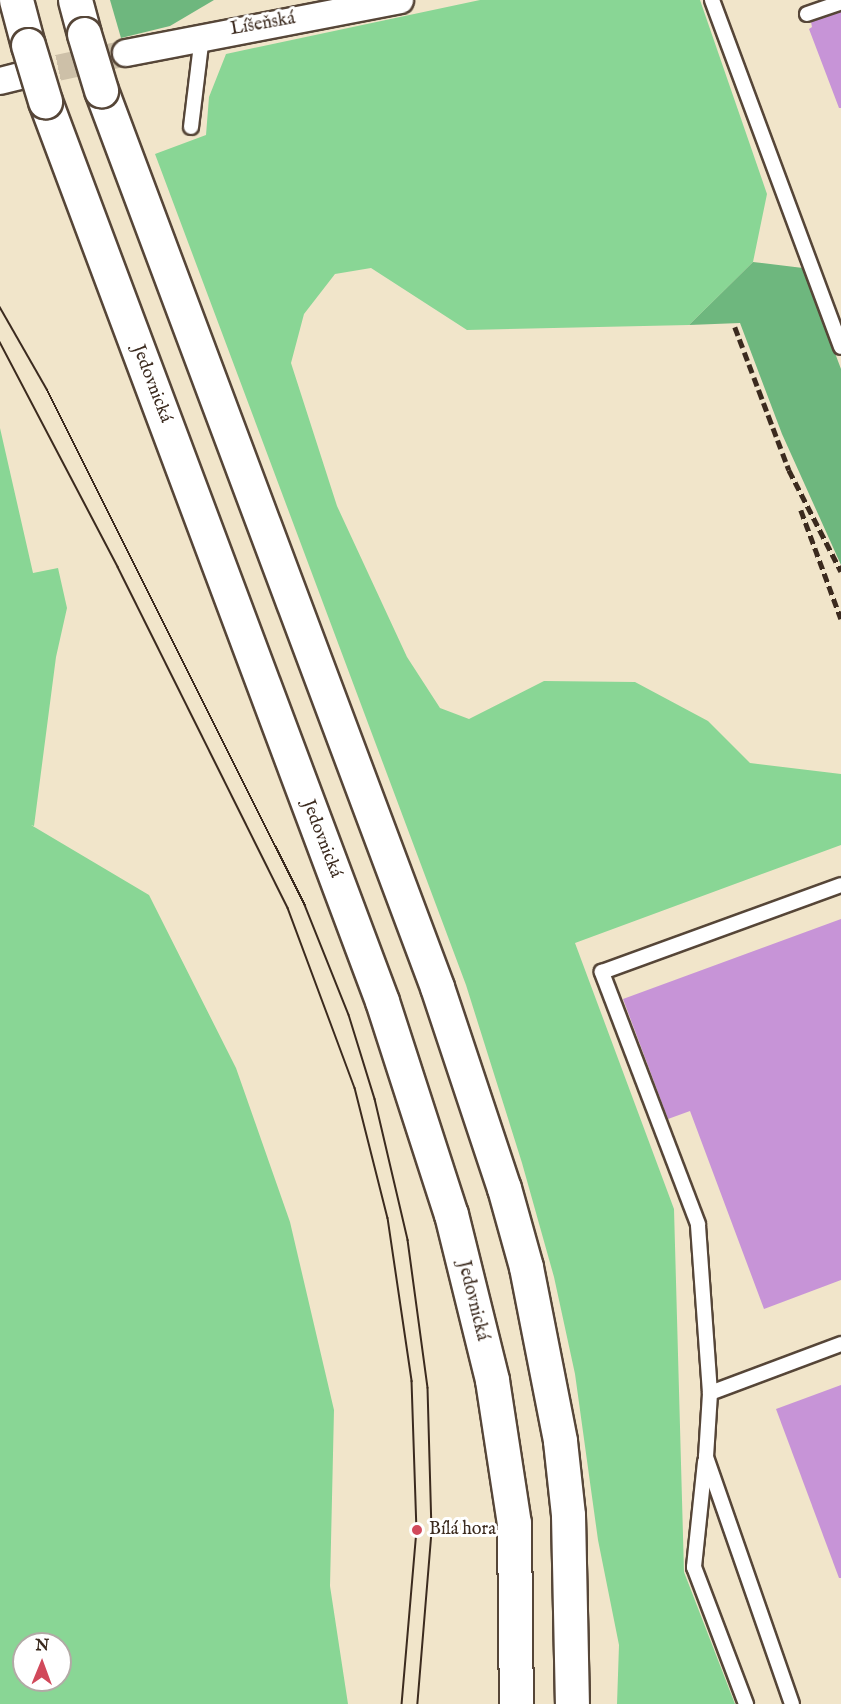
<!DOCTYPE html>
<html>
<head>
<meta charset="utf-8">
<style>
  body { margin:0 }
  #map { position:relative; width:841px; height:1704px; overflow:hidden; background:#f1e5ca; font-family:"IM FELL English",serif }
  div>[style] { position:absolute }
  .green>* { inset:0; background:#89d695 }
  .forest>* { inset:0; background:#6eb77e }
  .building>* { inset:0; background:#c794d7 }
  .street-tunnel>* { height:26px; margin-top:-13px; transform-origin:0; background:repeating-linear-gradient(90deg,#cdc0a8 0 26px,transparent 0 39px) }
  .roads { filter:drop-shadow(2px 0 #564638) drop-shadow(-2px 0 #564638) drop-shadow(0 2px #564638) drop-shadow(0 -2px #564638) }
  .lane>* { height:14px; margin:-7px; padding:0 7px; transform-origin:7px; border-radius:7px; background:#fff }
  .street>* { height:26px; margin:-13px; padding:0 13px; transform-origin:13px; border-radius:13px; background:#fff }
  .secondary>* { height:33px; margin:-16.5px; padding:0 16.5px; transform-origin:16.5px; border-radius:16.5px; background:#fff }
  .tram>* { height:1.5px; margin:-0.75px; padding:0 0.75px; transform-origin:0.75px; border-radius:0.75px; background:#3b2a1e }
  .rail>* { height:4.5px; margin-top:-2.25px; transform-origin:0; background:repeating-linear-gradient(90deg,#3b2a1e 0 9px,transparent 0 13.5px) }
  .bridges { filter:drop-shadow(2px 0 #564638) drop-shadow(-2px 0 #564638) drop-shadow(0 2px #564638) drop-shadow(0 -2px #564638) }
  .secondary-bridge>* { height:33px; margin:-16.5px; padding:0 16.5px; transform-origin:16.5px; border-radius:16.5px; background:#fff }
  .dots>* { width:16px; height:16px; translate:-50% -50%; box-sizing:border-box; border:3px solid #fff; border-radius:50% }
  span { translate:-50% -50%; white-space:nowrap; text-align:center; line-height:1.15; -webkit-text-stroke:6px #fff; paint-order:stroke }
  .street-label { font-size:18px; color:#3b2a1e }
  .poi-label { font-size:18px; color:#3b2a1e }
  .left { translate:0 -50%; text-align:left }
  .north { position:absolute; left:12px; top:1632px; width:60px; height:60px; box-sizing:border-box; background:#fff; border:2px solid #b1aaa5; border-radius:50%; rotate:1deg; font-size:16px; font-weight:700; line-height:24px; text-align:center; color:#3b2a1e }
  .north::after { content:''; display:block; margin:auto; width:21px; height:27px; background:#d1495b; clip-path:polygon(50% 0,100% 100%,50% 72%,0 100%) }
</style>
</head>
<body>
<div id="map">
  <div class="green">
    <i style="clip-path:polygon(480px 0,700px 0,767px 194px,753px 262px,689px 325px,467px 330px,371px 268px,335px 274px,304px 314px,291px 363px,337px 506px,407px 657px,440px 708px,469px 719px,544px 681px,635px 682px,708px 721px,750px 763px,841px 774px,841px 845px,575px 943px,674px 1209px,684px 1572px,735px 1704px,617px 1704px,619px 1645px,598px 1540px,575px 1374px,554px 1277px,522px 1163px,466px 985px,155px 154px,206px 135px,209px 97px,226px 54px)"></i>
    <i style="clip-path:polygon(evenodd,0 428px,33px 573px,58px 568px,67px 608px,56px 657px,34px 826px,31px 825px,149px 895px,236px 1068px,290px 1222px,334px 1410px,330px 1586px,348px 1704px,0 1704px,0 428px,24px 1644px,60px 1644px,60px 1680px,24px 1680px,24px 1644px)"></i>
  </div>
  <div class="forest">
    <i style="clip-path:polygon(110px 0,214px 0,170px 26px,121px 38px)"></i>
    <i style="clip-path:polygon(753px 262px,803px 268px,841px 369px,841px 565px,782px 434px,740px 323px,689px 325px)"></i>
  </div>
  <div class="building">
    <i style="clip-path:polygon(841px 12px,841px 108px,839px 108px,809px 29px,812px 27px,811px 22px)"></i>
    <i style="clip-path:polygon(841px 919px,841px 1280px,764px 1309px,690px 1111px,668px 1119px,623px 999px)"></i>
    <i style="clip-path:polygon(841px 1385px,841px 1578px,839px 1578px,776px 1409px)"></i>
  </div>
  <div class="street-tunnel">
    <i style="left:20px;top:76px;width:108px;rotate:-12.2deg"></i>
  </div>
  <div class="roads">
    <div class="lane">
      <i style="left:712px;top:0;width:370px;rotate:69.6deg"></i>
      <i style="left:807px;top:14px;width:36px;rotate:-19deg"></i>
      <i style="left:191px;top:127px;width:92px;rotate:-83.1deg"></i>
      <i style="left:710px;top:1393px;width:169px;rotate:-94.1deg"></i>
      <i style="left:698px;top:1224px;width:270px;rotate:-110.9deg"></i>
      <i style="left:602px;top:972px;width:254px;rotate:-20deg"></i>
      <i style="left:705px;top:1462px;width:106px;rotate:96deg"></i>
      <i style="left:694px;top:1567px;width:147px;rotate:69.2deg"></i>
      <i style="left:792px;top:1704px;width:262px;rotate:-109.2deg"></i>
      <i style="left:706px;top:1457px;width:64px;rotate:-86.4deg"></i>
      <i style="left:710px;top:1393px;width:140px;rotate:-20.5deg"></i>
    </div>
    <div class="street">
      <i style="left:126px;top:53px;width:279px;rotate:-10.9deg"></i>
      <i style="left:0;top:81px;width:21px;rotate:-14deg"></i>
    </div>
    <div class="secondary">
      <i style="left:16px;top:0;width:47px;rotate:75.1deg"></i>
      <i style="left:75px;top:0;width:35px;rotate:75deg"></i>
      <i style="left:101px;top:90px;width:958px;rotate:69.46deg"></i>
      <i style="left:437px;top:987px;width:212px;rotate:71.6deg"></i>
      <i style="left:504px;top:1188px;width:82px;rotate:74.4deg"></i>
      <i style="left:526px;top:1267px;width:177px;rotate:78.9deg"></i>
      <i style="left:560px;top:1441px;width:74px;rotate:83.8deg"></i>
      <i style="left:568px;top:1515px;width:189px;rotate:88.8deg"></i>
      <i style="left:45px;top:101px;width:961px;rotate:69.47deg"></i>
      <i style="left:382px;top:1001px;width:224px;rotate:72.1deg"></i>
      <i style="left:451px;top:1214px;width:171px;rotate:76.1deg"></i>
      <i style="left:492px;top:1380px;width:145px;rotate:81.3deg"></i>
      <i style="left:514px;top:1523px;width:181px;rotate:89.4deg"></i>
    </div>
  </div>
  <div class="tram">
    <i style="left:0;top:307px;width:95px;rotate:60.2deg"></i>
    <i style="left:47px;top:389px;width:577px;rotate:63.43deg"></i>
    <i style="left:305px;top:905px;width:118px;rotate:68.2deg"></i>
    <i style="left:349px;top:1015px;width:88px;rotate:72.8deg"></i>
    <i style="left:375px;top:1099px;width:145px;rotate:76.8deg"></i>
    <i style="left:408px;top:1240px;width:149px;rotate:82.3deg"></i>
    <i style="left:428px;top:1388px;width:144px;rotate:88.4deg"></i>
    <i style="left:432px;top:1532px;width:173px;rotate:94.7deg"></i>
    <i style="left:0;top:342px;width:254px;rotate:62.3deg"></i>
    <i style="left:118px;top:567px;width:381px;rotate:63.5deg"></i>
    <i style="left:288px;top:908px;width:192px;rotate:69.6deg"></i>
    <i style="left:355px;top:1088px;width:134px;rotate:75.8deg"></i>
    <i style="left:388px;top:1218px;width:165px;rotate:81.6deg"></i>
    <i style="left:412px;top:1381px;width:149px;rotate:88.1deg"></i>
    <i style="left:417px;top:1530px;width:175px;rotate:94.9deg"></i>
  </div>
  <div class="rail">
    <i style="left:735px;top:327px;width:153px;rotate:69.3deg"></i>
    <i style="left:789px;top:470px;width:114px;rotate:62.8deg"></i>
    <i style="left:801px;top:510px;width:116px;rotate:69.8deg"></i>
  </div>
  <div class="bridges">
    <div class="secondary-bridge">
      <i style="left:84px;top:34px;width:59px;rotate:73.1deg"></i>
      <i style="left:28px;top:45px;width:59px;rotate:73.1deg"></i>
    </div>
  </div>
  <div class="dots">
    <i style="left:417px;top:1530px;background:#d1495b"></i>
  </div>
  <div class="street-label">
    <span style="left:263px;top:25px;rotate:-10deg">Líšeňská</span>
    <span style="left:151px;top:384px;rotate:69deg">Jedovnická</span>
    <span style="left:321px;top:839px;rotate:69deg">Jedovnická</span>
    <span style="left:472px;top:1301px;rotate:76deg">Jedovnická</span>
  </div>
  <div class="poi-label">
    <span class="left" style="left:429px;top:1530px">Bílá hora</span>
  </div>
  <div class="north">N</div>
</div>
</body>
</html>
